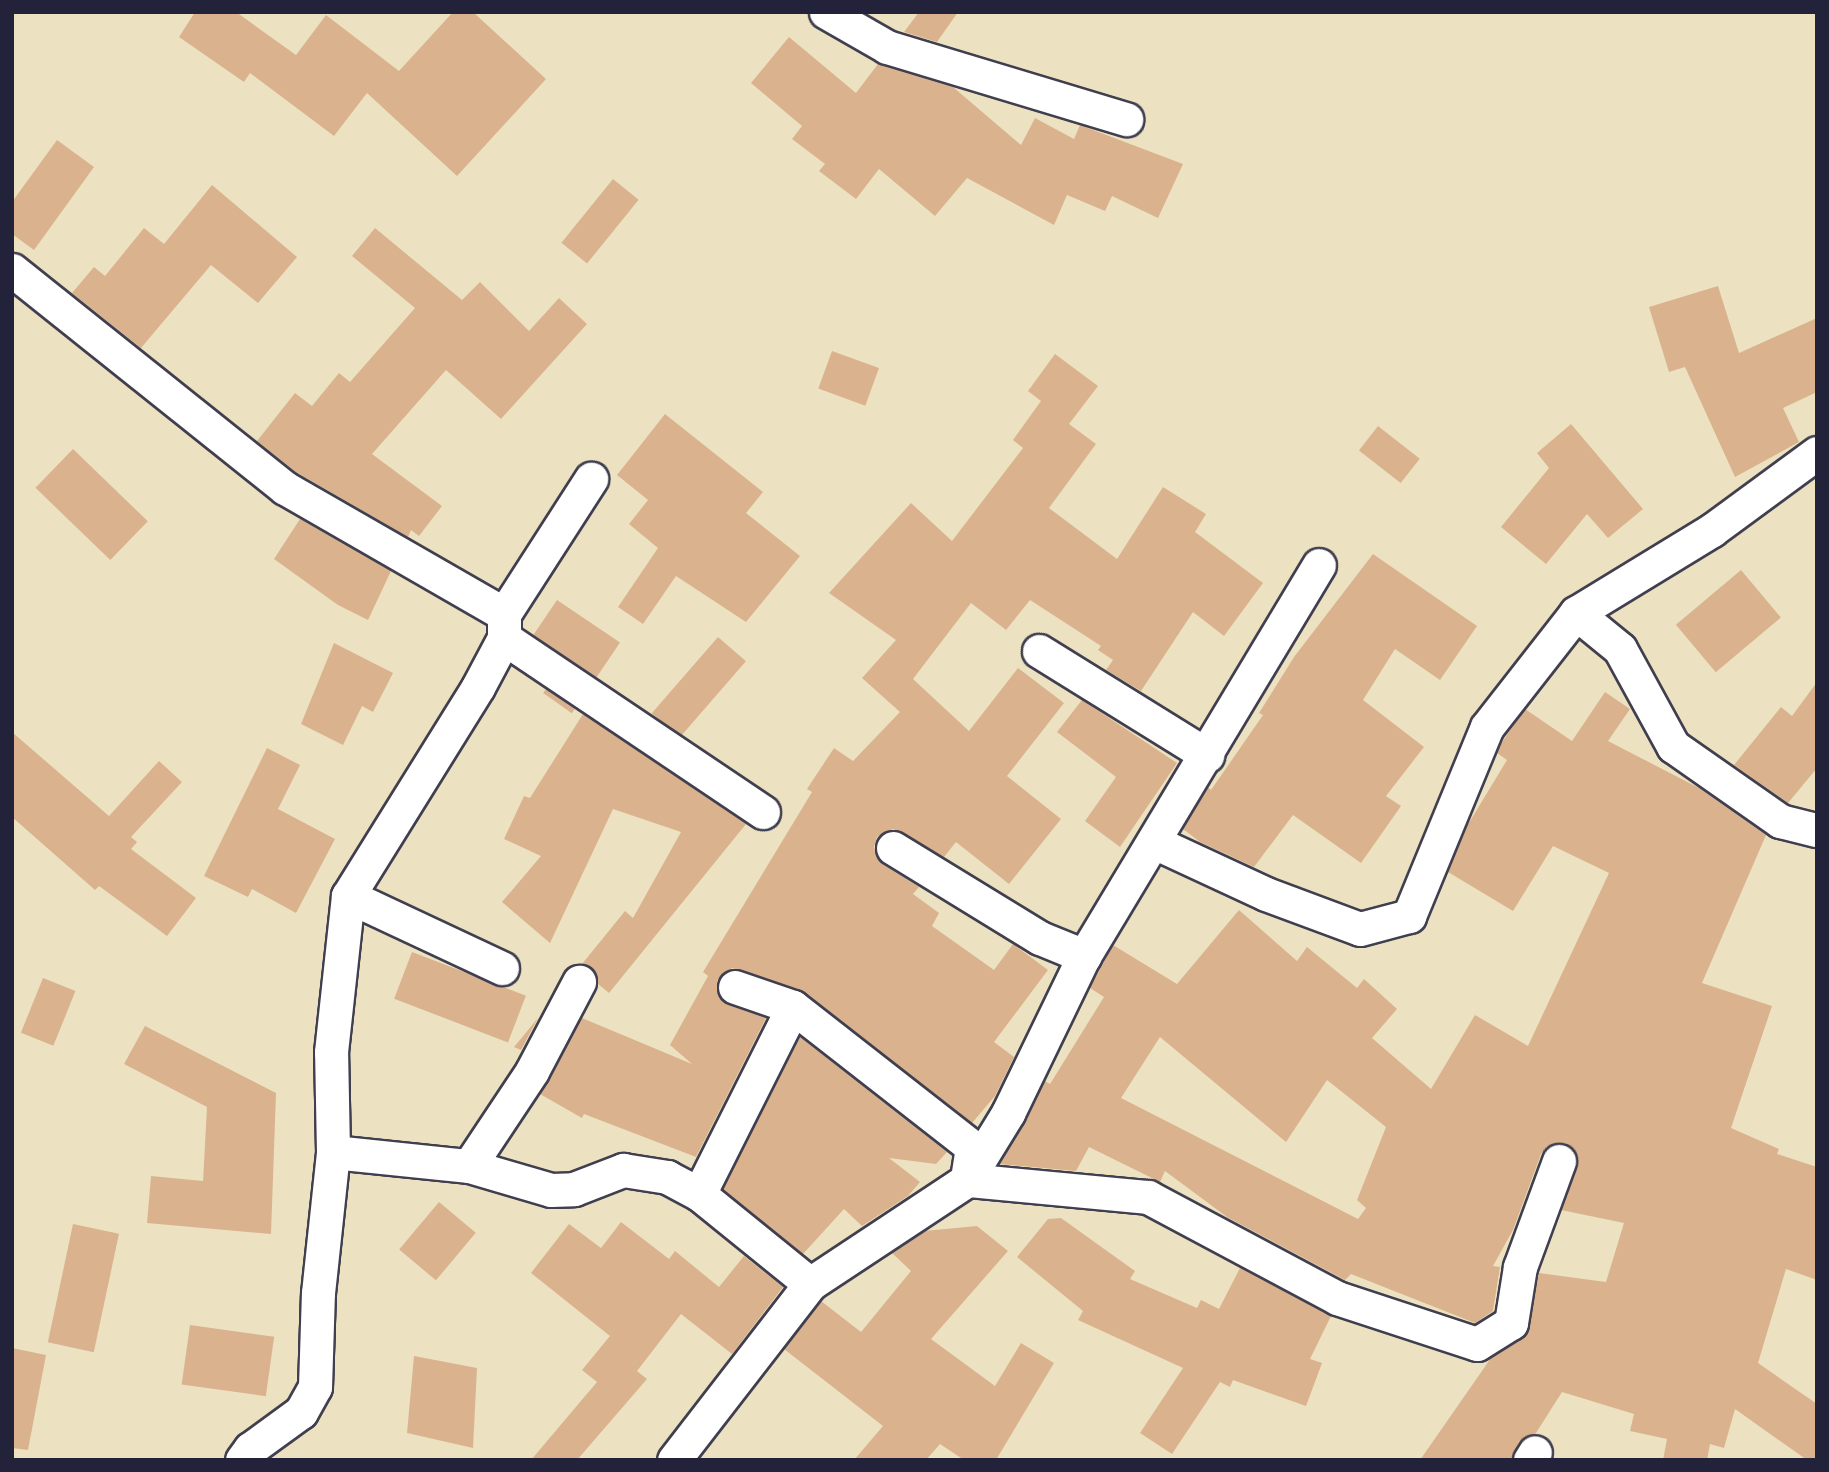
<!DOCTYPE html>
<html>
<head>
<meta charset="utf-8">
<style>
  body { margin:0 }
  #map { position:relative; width:1829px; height:1472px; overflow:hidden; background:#ece2c1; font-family:"Gochi Hand",sans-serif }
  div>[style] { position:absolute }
  .building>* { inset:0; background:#dab38e; transform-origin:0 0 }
  .roads { filter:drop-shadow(2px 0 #403f4f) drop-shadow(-2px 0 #403f4f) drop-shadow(0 2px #403f4f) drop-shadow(0 -2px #403f4f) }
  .street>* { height:33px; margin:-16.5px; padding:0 16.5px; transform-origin:16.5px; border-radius:16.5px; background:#fff }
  span { translate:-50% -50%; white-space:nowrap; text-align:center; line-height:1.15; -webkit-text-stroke:6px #fcf5e5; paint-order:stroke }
  .frame { position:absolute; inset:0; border:14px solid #22223b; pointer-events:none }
</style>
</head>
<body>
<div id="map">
  <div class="building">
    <i style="clip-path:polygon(195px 12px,236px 12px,296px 55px,326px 15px,399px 71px,453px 12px,473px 12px,546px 79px,457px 176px,367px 93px,334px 136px,250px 73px,244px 82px,179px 37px)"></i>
    <i style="clip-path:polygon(919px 12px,958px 12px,937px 42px,904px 32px)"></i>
    <i style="clip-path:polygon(789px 37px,856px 93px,878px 64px,953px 87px,1021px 145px,1035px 118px,1074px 139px,1080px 125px,1183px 164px,1158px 218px,1112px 196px,1105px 211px,1067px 195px,1054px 225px,967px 178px,935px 216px,879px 169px,856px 199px,819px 171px,825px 164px,792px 139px,802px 126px,751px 83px)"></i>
    <i style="clip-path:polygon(57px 140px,94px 167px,34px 250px,12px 234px,12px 202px)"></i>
    <i style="left:613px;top:179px;width:33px;height:82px;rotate:39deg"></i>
    <i style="clip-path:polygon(212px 185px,297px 257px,258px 303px,211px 265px,141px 348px,72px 293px,94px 267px,105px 276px,144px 228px,164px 244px)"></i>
    <i style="clip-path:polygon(375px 228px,462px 300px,480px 282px,529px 331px,559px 298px,587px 324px,501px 419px,446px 370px,372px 454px,442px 506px,419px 536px,411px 530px,408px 537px,296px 472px,257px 441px,295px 393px,312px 406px,339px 373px,350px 382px,415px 308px,352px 256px)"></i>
    <i style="clip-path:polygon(1718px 286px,1739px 353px,1817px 318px,1817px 392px,1783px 408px,1799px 442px,1735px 477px,1685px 367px,1669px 372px,1649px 307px)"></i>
    <i style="left:832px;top:351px;width:50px;height:40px;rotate:20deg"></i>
    <i style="clip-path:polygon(1055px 354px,1098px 386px,1069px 424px,1096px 444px,1049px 508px,1117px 559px,1163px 487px,1206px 514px,1195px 532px,1263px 583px,1224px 636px,1193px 612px,1141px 691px,1106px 670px,1113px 660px,1098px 650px,1101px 646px,1030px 600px,1006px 630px,971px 603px,913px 679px,969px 731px,1018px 668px,1064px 703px,1007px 776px,1061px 819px,1009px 884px,956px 842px,944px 857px,893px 829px,877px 837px,874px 847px,882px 864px,919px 887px,913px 894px,939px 913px,932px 926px,994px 970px,1013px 944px,1048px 970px,994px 1042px,1014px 1057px,995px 1096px,972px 1123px,805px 992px,732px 968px,717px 980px,720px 999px,766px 1018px,696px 1157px,584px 1114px,582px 1118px,540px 1094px,582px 1018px,692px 1064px,670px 1045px,708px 976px,703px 972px,812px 792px,807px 789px,834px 748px,853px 761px,900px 712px,862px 678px,896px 640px,829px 593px,911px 503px,952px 541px,1023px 448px,1013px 440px,1041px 401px,1028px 391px)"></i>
    <i style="clip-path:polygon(665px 414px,763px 492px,746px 513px,800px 556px,746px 622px,676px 576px,643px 624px,618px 607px,658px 548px,629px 524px,648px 500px,617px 475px)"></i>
    <i style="clip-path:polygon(1571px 424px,1643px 509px,1608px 538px,1587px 514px,1546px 564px,1501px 527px,1549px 468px,1537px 453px)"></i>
    <i style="left:1378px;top:426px;width:53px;height:31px;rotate:38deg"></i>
    <i style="left:73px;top:449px;width:104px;height:54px;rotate:44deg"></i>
    <i style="clip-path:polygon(300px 519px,391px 571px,368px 620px,338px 605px,274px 559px)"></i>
    <i style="clip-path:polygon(1373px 554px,1477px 626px,1440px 680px,1395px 649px,1363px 700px,1424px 747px,1386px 796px,1401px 806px,1361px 863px,1293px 815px,1254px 867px,1200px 842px,1183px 829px,1208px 787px,1211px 790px,1263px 715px,1259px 713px,1294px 657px)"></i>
    <i style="left:1741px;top:570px;width:62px;height:85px;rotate:50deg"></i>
    <i style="left:557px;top:600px;width:76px;height:42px;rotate:34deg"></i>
    <i style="left:718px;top:637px;width:37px;height:101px;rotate:41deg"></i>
    <i style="clip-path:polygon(334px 643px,393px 673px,373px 712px,362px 706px,343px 745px,301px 724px)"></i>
    <i style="clip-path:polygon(1817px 682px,1817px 768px,1788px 803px,1734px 765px,1781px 707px,1792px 716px)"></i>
    <i style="left:546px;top:689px;width:35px;height:5px;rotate:35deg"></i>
    <i style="clip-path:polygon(evenodd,1605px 692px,1630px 709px,1608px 741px,1699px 788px,1766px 835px,1702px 983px,1772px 1006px,1731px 1128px,1779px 1149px,1777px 1154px,1817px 1167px,1817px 1280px,1786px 1269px,1758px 1363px,1817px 1404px,1817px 1460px,1807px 1460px,1735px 1409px,1724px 1448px,1710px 1444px,1707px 1460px,1663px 1460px,1667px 1439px,1630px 1431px,1634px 1414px,1562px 1392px,1536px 1433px,1519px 1442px,1511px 1460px,1420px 1460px,1491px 1358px,1527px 1333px,1539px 1273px,1606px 1282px,1624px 1223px,1561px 1210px,1578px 1158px,1565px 1143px,1547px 1146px,1541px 1154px,1513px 1230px,1493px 1266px,1500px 1267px,1493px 1311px,1475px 1323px,1351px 1274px,1345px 1280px,1227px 1217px,1165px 1171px,1160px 1182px,1089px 1147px,1076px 1171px,1000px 1164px,1045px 1081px,1050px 1084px,1104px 997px,1090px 988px,1113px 945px,1177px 984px,1239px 910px,1297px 961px,1307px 947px,1357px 988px,1364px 979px,1397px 1009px,1372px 1038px,1431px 1089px,1475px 1015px,1528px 1046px,1609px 873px,1553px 846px,1513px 911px,1448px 872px,1467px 826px,1507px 760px,1497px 753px,1502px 742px,1525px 709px,1572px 741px,1605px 692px,1160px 1037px,1286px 1142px,1327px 1080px,1386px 1127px,1357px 1200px,1366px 1208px,1358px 1219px,1121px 1098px,1160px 1037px)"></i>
    <i style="clip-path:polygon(1082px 700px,1177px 763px,1120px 847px,1085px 821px,1116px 777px,1057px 732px)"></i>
    <i style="clip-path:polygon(583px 714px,746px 824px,609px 993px,598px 984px,595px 971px,582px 964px,625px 911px,633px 918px,681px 832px,613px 809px,550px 943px,502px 902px,541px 856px,504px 839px,524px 796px,530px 798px)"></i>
    <i style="clip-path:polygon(12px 732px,109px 816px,159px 761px,182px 782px,131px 837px,137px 842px,131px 849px,196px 898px,167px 936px,99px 886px,95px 890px,12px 817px)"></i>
    <i style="clip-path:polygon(267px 748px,300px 765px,278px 809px,335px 839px,296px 913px,252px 889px,248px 897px,204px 876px)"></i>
    <i style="left:412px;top:952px;width:122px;height:50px;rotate:21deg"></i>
    <i style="left:43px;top:978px;width:35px;height:59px;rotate:22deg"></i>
    <i style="clip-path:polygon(538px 1018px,521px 1050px,514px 1047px)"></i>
    <i style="clip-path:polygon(145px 1026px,276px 1093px,271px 1234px,147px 1223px,151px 1176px,203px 1181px,207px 1107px,124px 1064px)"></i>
    <i style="clip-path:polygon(800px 1037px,947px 1152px,936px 1164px,889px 1158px,920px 1182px,908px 1196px,862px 1226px,844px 1209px,803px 1254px,723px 1189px)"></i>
    <i style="left:439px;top:1202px;width:48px;height:62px;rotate:40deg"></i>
    <i style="clip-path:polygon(1061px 1218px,1135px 1271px,1130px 1279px,1197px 1308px,1201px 1300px,1219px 1309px,1240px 1268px,1331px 1316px,1310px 1359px,1322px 1363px,1306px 1406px,1233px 1380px,1230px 1387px,1220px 1382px,1172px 1454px,1140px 1433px,1183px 1368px,1078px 1320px,1083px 1311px,1017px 1257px,1048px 1219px)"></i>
    <i style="clip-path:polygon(621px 1222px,669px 1259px,675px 1251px,719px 1287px,744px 1256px,783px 1287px,732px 1354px,681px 1314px,637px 1371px,647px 1379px,577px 1460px,531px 1460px,597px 1382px,582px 1370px,610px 1336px,531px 1273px,569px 1224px,601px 1248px)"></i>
    <i style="left:73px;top:1224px;width:47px;height:121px;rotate:12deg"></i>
    <i style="clip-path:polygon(977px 1226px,1008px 1251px,931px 1339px,995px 1386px,1021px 1343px,1054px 1363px,996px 1460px,964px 1460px,940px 1444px,926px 1460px,854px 1460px,883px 1426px,784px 1349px,821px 1301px,861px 1332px,911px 1271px,892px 1253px,924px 1231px)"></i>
    <i style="left:190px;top:1325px;width:85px;height:60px;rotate:8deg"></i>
    <i style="clip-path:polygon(12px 1348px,46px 1355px,28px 1450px,12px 1448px)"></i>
    <i style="clip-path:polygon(414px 1356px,477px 1368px,473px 1448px,407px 1433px)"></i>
  </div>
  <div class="roads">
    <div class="street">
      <i style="left:826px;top:12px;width:70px;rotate:29.8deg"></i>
      <i style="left:887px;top:47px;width:250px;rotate:16.8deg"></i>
      <i style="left:12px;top:270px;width:349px;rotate:38.6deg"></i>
      <i style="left:285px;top:488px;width:253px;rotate:29.9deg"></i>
      <i style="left:1576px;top:613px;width:57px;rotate:39.3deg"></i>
      <i style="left:1620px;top:649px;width:111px;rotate:61.3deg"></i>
      <i style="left:1673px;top:746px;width:131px;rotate:35deg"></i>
      <i style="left:1780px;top:821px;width:38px;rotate:14deg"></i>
      <i style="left:504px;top:638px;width:312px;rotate:33.9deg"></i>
      <i style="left:1039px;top:651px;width:198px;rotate:31.8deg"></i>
      <i style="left:1154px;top:842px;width:123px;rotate:24.9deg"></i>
      <i style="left:1266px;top:894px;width:100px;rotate:20.4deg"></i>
      <i style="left:1360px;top:929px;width:51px;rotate:-14.9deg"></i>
      <i style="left:1409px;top:916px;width:204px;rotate:-67.6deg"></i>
      <i style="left:1487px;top:727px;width:145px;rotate:-52deg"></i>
      <i style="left:1576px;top:613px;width:159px;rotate:-31.4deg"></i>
      <i style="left:1712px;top:530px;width:130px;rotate:-36.3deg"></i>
      <i style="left:893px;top:848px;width:172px;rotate:31.5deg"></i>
      <i style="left:1040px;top:938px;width:48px;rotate:22.2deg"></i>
      <i style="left:348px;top:896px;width:170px;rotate:25.1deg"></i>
      <i style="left:735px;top:987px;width:61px;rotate:19deg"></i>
      <i style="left:793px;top:1007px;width:227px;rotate:38deg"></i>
      <i style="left:972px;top:1147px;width:33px;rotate:99deg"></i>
      <i style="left:967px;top:1180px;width:182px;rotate:5.4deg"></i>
      <i style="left:1148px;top:1197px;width:214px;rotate:28.1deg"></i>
      <i style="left:1337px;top:1298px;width:147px;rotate:18.2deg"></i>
      <i style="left:1477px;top:1344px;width:40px;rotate:-32deg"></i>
      <i style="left:1511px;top:1323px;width:57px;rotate:-80.9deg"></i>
      <i style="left:1520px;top:1267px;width:113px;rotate:-69.8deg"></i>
      <i style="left:333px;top:1152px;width:137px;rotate:5.9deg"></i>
      <i style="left:469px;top:1166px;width:85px;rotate:16.3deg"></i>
      <i style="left:551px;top:1190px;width:23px;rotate:-2deg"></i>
      <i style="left:574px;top:1189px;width:53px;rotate:-21.2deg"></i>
      <i style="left:623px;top:1170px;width:45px;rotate:9deg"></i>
      <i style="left:667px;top:1177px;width:36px;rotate:28deg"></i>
      <i style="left:699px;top:1194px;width:143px;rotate:39deg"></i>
      <i style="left:469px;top:1166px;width:114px;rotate:-56.4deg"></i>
      <i style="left:532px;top:1071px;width:101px;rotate:-62.2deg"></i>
      <i style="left:699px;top:1194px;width:209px;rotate:-63.3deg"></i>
      <i style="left:242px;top:1460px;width:14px;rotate:-54deg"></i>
      <i style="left:250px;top:1449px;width:63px;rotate:-36deg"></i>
      <i style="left:301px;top:1412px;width:29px;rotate:-61deg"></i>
      <i style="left:315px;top:1387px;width:94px;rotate:-88.2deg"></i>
      <i style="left:318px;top:1293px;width:142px;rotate:-83.9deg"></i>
      <i style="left:333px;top:1152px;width:100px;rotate:-91.1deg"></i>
      <i style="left:331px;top:1052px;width:157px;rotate:-83.8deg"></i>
      <i style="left:348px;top:896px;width:246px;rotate:-58.1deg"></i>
      <i style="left:478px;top:687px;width:55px;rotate:-62deg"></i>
      <i style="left:504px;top:638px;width:24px;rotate:-90deg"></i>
      <i style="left:504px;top:614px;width:161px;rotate:-57.2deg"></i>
      <i style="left:674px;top:1460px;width:222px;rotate:-52.3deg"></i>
      <i style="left:810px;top:1284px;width:188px;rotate:-33.5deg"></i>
      <i style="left:967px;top:1180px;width:79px;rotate:-58.5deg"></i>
      <i style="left:1008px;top:1113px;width:174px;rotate:-64.2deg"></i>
      <i style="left:1084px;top:956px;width:456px;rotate:-59deg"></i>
      <i style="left:1530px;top:1460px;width:9px;rotate:-58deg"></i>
    </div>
  </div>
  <div class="frame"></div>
</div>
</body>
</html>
